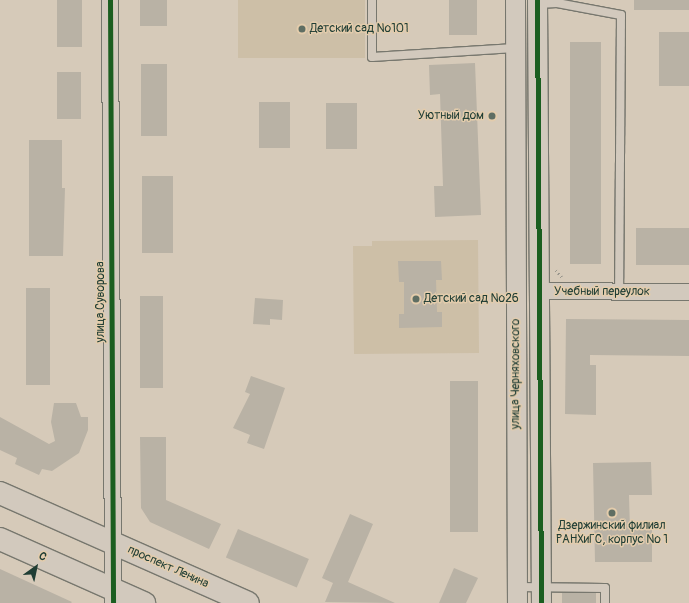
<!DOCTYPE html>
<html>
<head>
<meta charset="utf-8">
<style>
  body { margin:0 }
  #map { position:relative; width:689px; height:603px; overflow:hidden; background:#d6cab9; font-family:Pangolin,sans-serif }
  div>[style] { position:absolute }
  .built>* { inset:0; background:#cdbfa7; transform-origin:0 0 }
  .building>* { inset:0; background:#b9b2a5; transform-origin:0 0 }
  .path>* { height:2.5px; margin-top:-1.25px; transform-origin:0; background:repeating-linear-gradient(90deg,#98958c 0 1px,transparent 0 4px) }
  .roads { filter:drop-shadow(1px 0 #77776e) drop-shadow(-1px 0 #77776e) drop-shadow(0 1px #77776e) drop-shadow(0 -1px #77776e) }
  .service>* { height:8px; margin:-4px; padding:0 4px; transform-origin:4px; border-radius:4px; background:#d2c9bd }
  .minor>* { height:16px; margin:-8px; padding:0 8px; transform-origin:8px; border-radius:8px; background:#d2c9bd }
  .tertiary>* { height:19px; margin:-9.5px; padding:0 9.5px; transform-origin:9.5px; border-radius:9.5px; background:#d2c9bd }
  .secondary>* { height:22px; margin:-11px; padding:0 11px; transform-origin:11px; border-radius:11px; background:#d2c9bd }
  .cycleway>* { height:5px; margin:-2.5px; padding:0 2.5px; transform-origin:2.5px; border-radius:2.5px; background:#1b5e20 }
  .dots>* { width:11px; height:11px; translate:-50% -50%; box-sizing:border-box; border:2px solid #e3ccac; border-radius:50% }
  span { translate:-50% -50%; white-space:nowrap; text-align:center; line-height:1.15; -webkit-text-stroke:3px #e3ccac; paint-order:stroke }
  .poi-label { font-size:12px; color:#1f3d34 }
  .left { translate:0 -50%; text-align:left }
  .right { translate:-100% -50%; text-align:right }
  .street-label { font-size:12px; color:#1f3d34 }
  .north { position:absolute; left:16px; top:547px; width:40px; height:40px; -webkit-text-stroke:3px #e3ccac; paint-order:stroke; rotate:33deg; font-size:11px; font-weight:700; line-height:16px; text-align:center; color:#1f3d34 }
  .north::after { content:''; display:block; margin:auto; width:14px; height:18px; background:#1f3d34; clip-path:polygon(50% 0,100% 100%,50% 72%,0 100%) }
</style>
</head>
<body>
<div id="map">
  <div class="built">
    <i style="left:238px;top:0;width:127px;height:58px"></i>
    <i style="clip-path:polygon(478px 240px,479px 353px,354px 354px,353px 246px,372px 246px,372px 241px)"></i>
  </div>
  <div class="building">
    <i style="left:57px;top:0;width:25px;height:47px"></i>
    <i style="left:140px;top:0;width:27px;height:26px"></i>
    <i style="left:449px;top:0;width:28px;height:35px"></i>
    <i style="left:634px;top:0;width:55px;height:10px"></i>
    <i style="left:659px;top:32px;width:30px;height:54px"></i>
    <i style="left:570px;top:42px;width:31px;height:222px"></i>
    <i style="clip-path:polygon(475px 63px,481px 215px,435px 217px,434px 186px,443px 186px,440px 94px,430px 95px,429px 65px)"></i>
    <i style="left:141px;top:64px;width:26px;height:72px"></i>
    <i style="left:57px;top:72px;width:24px;height:47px"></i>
    <i style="left:259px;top:102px;width:31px;height:46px"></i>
    <i style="left:326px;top:103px;width:31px;height:46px"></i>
    <i style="clip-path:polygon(29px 140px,62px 140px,62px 188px,65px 188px,63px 256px,29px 256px)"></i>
    <i style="left:142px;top:176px;width:31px;height:77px"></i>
    <i style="left:689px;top:228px;width:37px;height:53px;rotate:90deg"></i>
    <i style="clip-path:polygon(398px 261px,441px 261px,442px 280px,436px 280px,437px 312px,442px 312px,442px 327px,399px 328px,399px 314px,404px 314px,404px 282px,399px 282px)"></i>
    <i style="left:26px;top:288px;width:24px;height:97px"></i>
    <i style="left:140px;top:296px;width:23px;height:92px"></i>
    <i style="clip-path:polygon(255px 298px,283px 300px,282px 320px,270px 319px,270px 325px,253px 324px)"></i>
    <i style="clip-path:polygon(566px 319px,689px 320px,689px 356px,590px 355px,590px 365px,596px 365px,596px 415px,565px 414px)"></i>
    <i style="clip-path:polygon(251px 376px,285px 388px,264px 449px,247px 443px,250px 435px,233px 428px,250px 394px,245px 392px)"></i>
    <i style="left:450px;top:381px;width:28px;height:151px"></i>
    <i style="clip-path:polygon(54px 403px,76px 403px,81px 417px,88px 417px,88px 430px,79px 453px,52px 471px,42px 469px,39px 475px,15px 464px,17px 458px,0 450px,0 417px,49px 444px,55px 441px,51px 422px)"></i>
    <i style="clip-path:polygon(140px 437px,166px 437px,166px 500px,221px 524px,209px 549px,150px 522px,141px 508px)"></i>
    <i style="clip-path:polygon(651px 462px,652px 495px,629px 495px,630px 530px,652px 530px,652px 562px,595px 562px,593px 463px)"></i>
    <i style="clip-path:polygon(350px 514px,373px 524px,348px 582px,395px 603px,325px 602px,333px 583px,322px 578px)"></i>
    <i style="left:238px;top:529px;width:77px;height:31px;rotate:23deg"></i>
    <i style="clip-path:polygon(454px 568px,478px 578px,466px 603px,439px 603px)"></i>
    <i style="clip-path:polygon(0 569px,72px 602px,71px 603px,0 603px)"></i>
    <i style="left:562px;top:593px;width:34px;height:10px"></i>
  </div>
  <div class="path">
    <i style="left:556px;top:270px;width:9px;rotate:49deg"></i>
  </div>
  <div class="roads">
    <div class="service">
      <i style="left:372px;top:0;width:57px;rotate:90deg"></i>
      <i style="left:372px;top:57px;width:143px;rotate:-3.6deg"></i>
      <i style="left:537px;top:4px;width:20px;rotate:-3deg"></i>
      <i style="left:557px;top:3px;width:65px;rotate:10.6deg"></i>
      <i style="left:621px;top:15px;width:277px;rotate:90.4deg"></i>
      <i style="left:517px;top:587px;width:88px;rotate:0.7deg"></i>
      <i style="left:605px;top:588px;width:15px;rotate:90deg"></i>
    </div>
    <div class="minor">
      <i style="left:110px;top:0;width:603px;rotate:89.71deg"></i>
      <i style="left:539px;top:291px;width:150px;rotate:0.4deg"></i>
    </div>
    <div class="tertiary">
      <i style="left:515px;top:0;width:603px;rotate:89.81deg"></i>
      <i style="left:537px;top:0;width:603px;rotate:89.62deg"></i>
    </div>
    <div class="secondary">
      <i style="left:0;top:493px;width:271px;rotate:23.9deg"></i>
      <i style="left:0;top:539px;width:158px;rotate:24deg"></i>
    </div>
  </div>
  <div class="cycleway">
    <i style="left:110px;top:0;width:603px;rotate:89.71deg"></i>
    <i style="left:537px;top:0;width:603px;rotate:89.62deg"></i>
  </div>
  <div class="dots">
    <i style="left:302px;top:29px;background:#5f6e63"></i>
    <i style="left:492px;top:116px;background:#5f6e63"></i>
    <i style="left:416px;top:299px;background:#5f6e63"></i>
    <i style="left:612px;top:513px;background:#5f6e63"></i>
  </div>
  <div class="poi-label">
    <span class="left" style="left:310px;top:29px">Детский сад №101</span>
    <span class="right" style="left:484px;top:116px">Уютный дом</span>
    <span class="left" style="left:424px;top:299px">Детский сад №26</span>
    <span style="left:612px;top:533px">Дзержинский филиал<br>РАНХиГС, корпус № 1</span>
  </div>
  <div class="street-label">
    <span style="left:602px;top:292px">Учебный переулок</span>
    <span style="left:101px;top:302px;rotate:-90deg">улица Суворова</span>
    <span style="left:516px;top:374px;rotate:-90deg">улица Черняховского</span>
    <span style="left:168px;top:567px;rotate:24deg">проспект Ленина</span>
  </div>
  <div class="north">С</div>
</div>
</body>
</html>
